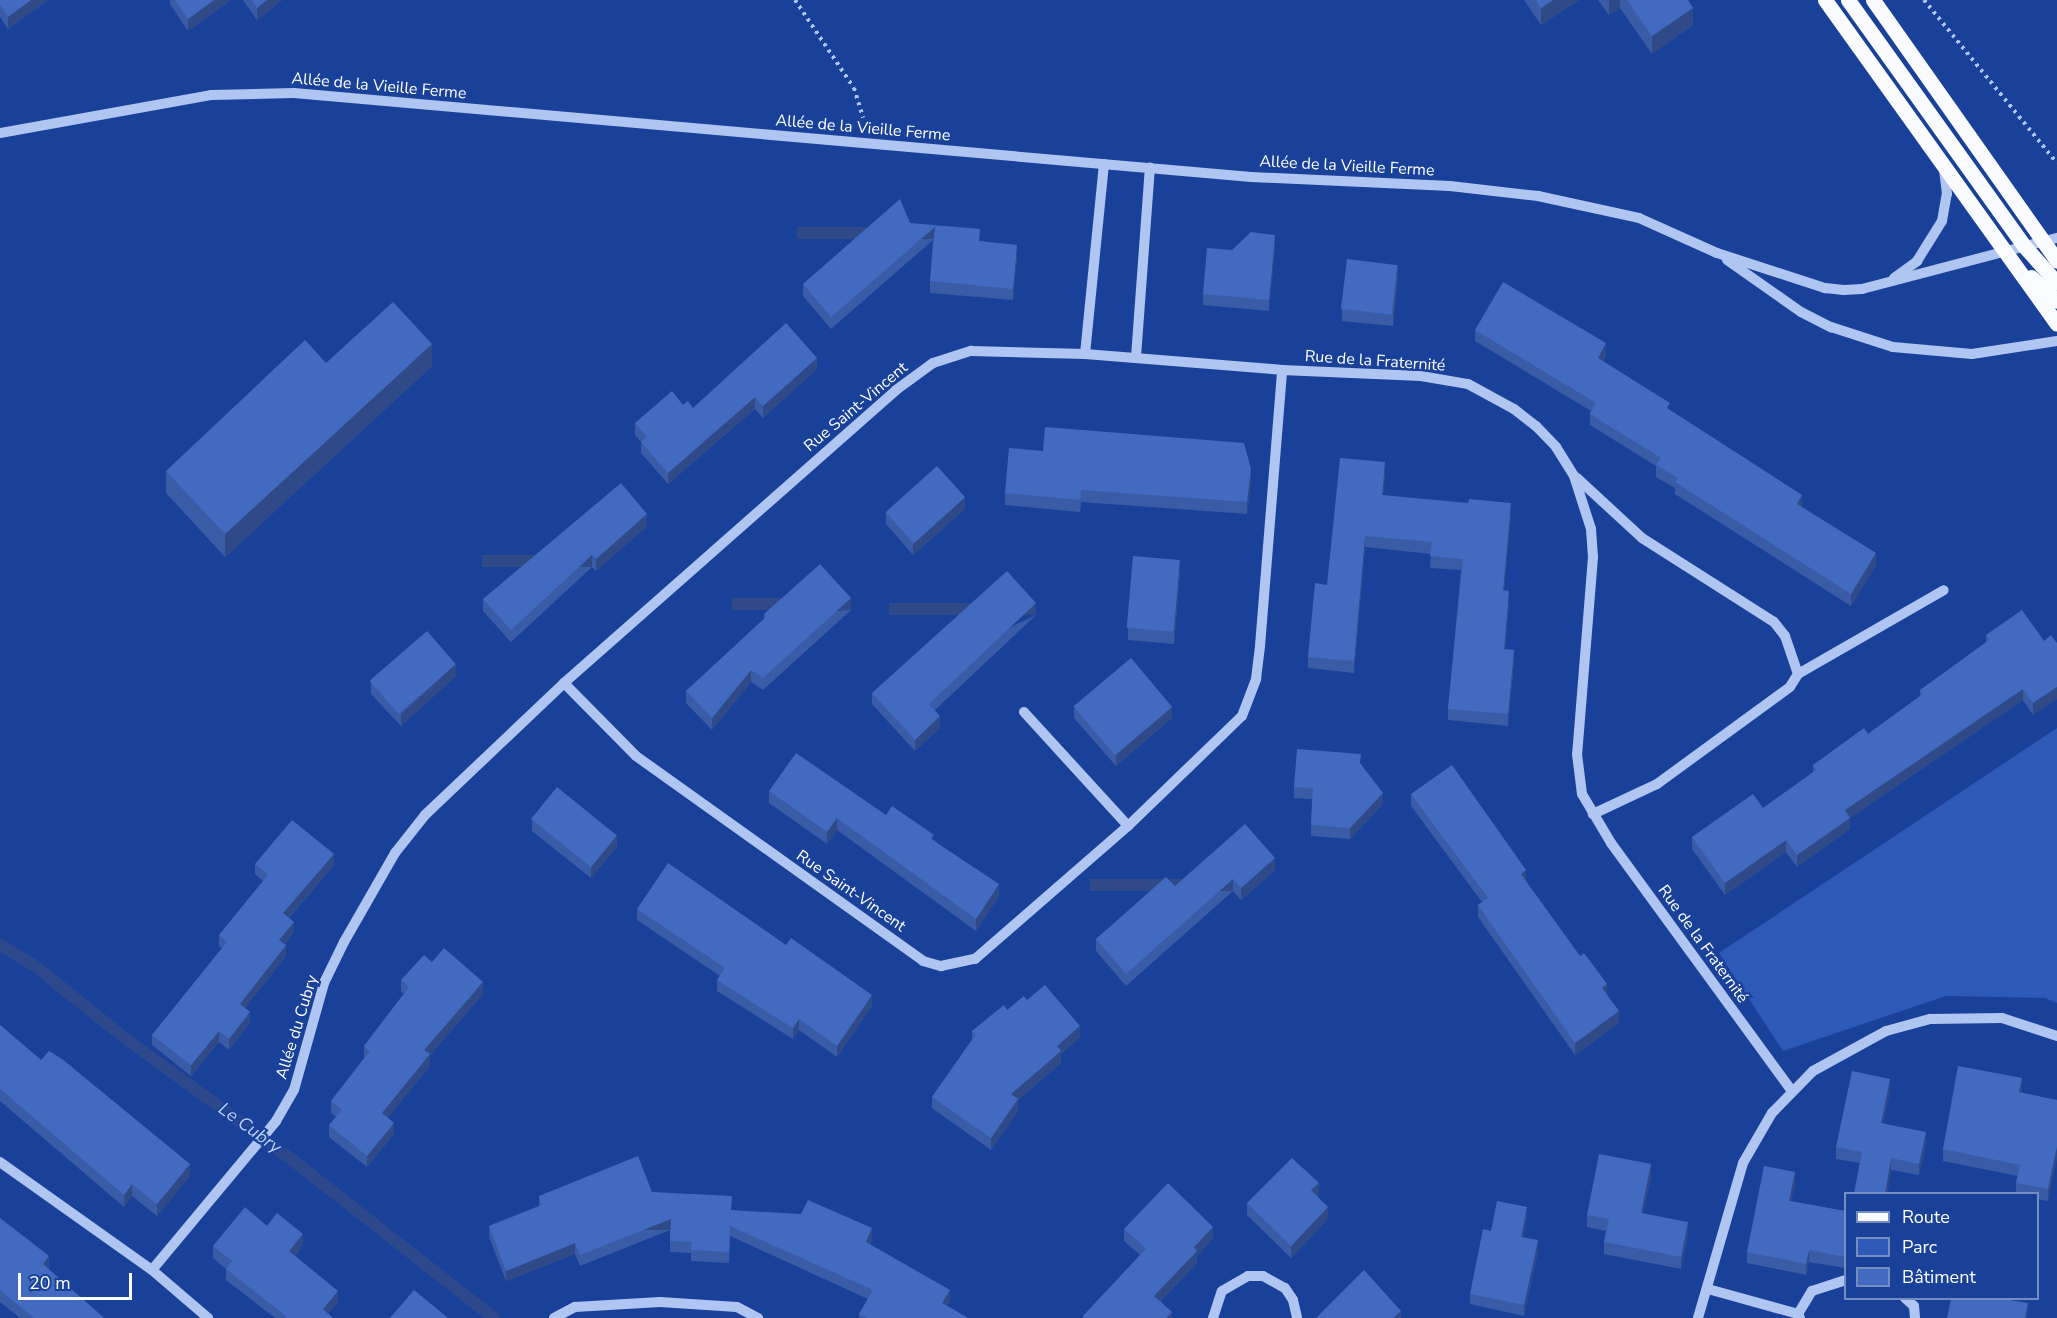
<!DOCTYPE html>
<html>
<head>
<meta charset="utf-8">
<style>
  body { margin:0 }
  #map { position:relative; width:2057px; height:1318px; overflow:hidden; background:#1a419a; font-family:"Nunito Sans",sans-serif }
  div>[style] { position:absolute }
  .green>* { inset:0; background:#2d5ab8 }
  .stream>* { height:12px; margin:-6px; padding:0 6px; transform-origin:6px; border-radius:6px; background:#2d498c }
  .path>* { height:4px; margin-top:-2px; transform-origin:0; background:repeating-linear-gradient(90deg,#b0c5f1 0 3px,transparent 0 7.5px) }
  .minor>* { height:10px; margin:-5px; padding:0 5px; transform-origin:5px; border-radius:5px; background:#b0c5f1 }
  .major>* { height:15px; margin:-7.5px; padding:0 7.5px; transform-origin:7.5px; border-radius:7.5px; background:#fafbff }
  .wall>* { inset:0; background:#3a5ba6 }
  .shaded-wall>* { inset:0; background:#2f4a87; transform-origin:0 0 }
  .building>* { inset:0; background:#436ac1; transform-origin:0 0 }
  span { translate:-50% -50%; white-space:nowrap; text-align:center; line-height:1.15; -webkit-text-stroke:4.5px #1a419a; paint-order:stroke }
  .street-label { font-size:16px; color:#fff }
  .water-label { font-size:18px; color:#bdd0f8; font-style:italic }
  .legend { position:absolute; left:1844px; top:1192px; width:195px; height:108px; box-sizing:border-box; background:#1a419a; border:2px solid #768dc2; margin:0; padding:8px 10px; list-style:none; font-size:18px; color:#fff }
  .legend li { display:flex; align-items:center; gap:12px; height:30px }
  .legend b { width:30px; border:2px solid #768dc2 }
  .scale { position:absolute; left:18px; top:1273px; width:114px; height:27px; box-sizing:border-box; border:3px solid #fff; border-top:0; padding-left:8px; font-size:18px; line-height:21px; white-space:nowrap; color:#fff; -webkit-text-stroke:4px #1a419a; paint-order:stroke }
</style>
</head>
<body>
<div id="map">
  <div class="green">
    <i style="clip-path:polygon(2057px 728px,2057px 1003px,2045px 998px,1946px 996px,1783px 1051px,1719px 953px)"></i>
  </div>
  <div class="stream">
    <i style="left:0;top:945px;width:41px;rotate:31deg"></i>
    <i style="left:35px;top:966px;width:112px;rotate:38.8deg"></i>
    <i style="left:122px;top:1036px;width:203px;rotate:36deg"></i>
    <i style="left:286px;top:1155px;width:264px;rotate:38.1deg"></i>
  </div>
  <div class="path">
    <i style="left:795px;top:0;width:106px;rotate:56.2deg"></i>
    <i style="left:854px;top:88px;width:31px;rotate:73deg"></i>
    <i style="left:1924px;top:0;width:210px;rotate:50.8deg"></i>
  </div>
  <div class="minor">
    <i style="left:0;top:133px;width:214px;rotate:-10.2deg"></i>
    <i style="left:211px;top:95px;width:83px;rotate:-1.4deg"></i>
    <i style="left:294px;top:93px;width:961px;rotate:5.02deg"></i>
    <i style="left:1251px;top:177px;width:199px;rotate:2.6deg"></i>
    <i style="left:1450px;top:186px;width:89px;rotate:6.5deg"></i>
    <i style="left:1538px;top:196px;width:103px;rotate:12.3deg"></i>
    <i style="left:1639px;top:218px;width:85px;rotate:24.2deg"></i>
    <i style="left:1717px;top:253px;width:114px;rotate:18deg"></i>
    <i style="left:1825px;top:288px;width:19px;rotate:6deg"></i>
    <i style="left:1844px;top:290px;width:18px;rotate:-3deg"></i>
    <i style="left:1862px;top:289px;width:202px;rotate:-14.7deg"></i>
    <i style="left:1727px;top:260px;width:90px;rotate:35.1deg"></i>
    <i style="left:1801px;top:312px;width:34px;rotate:27deg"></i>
    <i style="left:1831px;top:327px;width:65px;rotate:17.9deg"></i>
    <i style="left:1893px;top:347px;width:79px;rotate:5.1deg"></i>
    <i style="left:1972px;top:354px;width:86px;rotate:-8.7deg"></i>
    <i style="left:1894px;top:278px;width:29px;rotate:-36deg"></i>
    <i style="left:1917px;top:261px;width:47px;rotate:-58deg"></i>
    <i style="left:1942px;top:221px;width:27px;rotate:-80deg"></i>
    <i style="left:1947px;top:194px;width:25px;rotate:-97deg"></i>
    <i style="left:1085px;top:354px;width:191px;rotate:-84.3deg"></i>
    <i style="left:1136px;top:357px;width:190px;rotate:-85.8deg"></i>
    <i style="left:1577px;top:478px;width:88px;rotate:42.7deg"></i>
    <i style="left:1642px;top:538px;width:156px;rotate:32.5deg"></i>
    <i style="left:1774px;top:622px;width:18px;rotate:52deg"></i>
    <i style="left:1785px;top:636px;width:40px;rotate:71.1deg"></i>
    <i style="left:1798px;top:674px;width:15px;rotate:122deg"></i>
    <i style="left:1790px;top:687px;width:165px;rotate:143.9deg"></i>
    <i style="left:1657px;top:784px;width:71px;rotate:154.9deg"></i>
    <i style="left:1798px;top:674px;width:168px;rotate:-29.9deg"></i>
    <i style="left:564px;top:683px;width:103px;rotate:45.4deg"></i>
    <i style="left:636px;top:756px;width:353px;rotate:35.5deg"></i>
    <i style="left:923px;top:961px;width:19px;rotate:16deg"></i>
    <i style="left:941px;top:966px;width:35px;rotate:-12deg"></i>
    <i style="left:975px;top:959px;width:203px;rotate:-41deg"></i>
    <i style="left:1128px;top:826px;width:158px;rotate:-44deg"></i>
    <i style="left:1242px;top:716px;width:40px;rotate:-69deg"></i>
    <i style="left:1256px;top:679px;width:33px;rotate:-83deg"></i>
    <i style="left:1260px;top:646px;width:277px;rotate:-85.4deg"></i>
    <i style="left:1024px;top:712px;width:154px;rotate:47.6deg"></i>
    <i style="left:0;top:1162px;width:186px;rotate:35.4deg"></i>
    <i style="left:152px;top:1270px;width:74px;rotate:40.6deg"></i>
    <i style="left:152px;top:1270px;width:194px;rotate:-50.2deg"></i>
    <i style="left:276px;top:1121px;width:36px;rotate:-60deg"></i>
    <i style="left:294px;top:1090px;width:111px;rotate:-74.3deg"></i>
    <i style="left:324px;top:983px;width:46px;rotate:-64deg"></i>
    <i style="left:344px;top:942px;width:103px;rotate:-60.2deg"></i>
    <i style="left:395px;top:853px;width:48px;rotate:-51.7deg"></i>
    <i style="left:425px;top:815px;width:192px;rotate:-43.5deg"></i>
    <i style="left:564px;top:683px;width:443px;rotate:-41.4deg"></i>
    <i style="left:896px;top:390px;width:46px;rotate:-36.1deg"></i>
    <i style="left:933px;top:363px;width:40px;rotate:-18deg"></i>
    <i style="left:971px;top:351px;width:114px;rotate:1.5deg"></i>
    <i style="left:1085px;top:354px;width:198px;rotate:4.6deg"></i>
    <i style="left:1282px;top:370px;width:139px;rotate:2.5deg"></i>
    <i style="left:1421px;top:376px;width:48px;rotate:9.7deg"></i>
    <i style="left:1468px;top:384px;width:52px;rotate:28.5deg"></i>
    <i style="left:1514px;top:409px;width:28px;rotate:38deg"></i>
    <i style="left:1536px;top:426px;width:29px;rotate:46deg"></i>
    <i style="left:1556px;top:447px;width:34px;rotate:58deg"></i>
    <i style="left:1574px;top:476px;width:56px;rotate:72.2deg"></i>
    <i style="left:1591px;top:529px;width:28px;rotate:86deg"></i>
    <i style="left:1593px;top:557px;width:198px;rotate:94.6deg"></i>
    <i style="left:1577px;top:754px;width:40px;rotate:82.9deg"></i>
    <i style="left:1582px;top:794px;width:57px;rotate:59.4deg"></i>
    <i style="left:1611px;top:843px;width:307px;rotate:53.9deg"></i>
    <i style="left:1708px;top:1289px;width:93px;rotate:15.5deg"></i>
    <i style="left:1798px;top:1314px;width:4px;rotate:63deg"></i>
    <i style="left:1905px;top:1298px;width:12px;rotate:42deg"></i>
    <i style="left:1914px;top:1306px;width:12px;rotate:85deg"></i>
    <i style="left:1798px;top:1314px;width:27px;rotate:-59deg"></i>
    <i style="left:1812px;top:1291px;width:36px;rotate:-18deg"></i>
    <i style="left:554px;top:1318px;width:24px;rotate:-28deg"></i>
    <i style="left:575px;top:1307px;width:85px;rotate:-3.4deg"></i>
    <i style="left:660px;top:1302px;width:77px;rotate:3.7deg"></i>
    <i style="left:737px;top:1307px;width:24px;rotate:28deg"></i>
    <i style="left:1213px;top:1318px;width:28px;rotate:-72deg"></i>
    <i style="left:1222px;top:1291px;width:30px;rotate:-30deg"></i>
    <i style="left:1248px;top:1276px;width:15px"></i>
    <i style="left:1263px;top:1276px;width:25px;rotate:29deg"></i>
    <i style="left:1285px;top:1288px;width:14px;rotate:56deg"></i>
    <i style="left:1293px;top:1300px;width:18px;rotate:77deg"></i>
    <i style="left:1698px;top:1318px;width:161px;rotate:-73.8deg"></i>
    <i style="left:1743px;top:1163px;width:58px;rotate:-59.9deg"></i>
    <i style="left:1772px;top:1113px;width:59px;rotate:-45.7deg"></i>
    <i style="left:1813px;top:1071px;width:83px;rotate:-28.7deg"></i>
    <i style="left:1886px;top:1031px;width:46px;rotate:-15.3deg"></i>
    <i style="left:1930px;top:1019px;width:72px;rotate:-0.8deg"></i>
    <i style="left:2002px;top:1018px;width:58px;rotate:18.1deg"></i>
  </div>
  <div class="major">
    <i style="left:1825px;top:0;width:398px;rotate:54.4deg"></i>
    <i style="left:1848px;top:0;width:304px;rotate:54.4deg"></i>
    <i style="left:2025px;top:247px;width:48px;rotate:48.4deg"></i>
    <i style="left:1873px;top:0;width:319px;rotate:54.8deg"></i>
    <i style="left:2031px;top:277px;width:35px;rotate:43deg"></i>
  </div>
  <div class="wall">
    <i style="clip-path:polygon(0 0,48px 0,8px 29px,0 17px)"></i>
    <i style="clip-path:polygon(170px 0,231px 0,188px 31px,170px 4px)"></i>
    <i style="clip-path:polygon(243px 0,282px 0,257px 20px)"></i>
    <i style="clip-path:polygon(1524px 0,1579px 0,1541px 25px)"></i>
    <i style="clip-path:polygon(1598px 0,1688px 0,1693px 25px,1652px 54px,1620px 8px,1609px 15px)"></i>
    <i style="clip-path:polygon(910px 223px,980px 242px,1017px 256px,1013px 300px,930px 293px,930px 281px,933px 240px,831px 329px,803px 296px,803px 284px)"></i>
    <i style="clip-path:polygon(1275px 246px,1269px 311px,1203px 305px,1203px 294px)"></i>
    <i style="clip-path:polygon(1398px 277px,1393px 326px,1342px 321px,1342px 309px)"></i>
    <i style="clip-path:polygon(1475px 330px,1606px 355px,1603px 362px,1802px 506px,1802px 507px,1876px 565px,1851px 606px,1675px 494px,1675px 488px,1656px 477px,1656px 466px,1590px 425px,1590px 414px,1591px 411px,1475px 341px)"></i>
    <i style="clip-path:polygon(326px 363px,432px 366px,225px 557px,166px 493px,166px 471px)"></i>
    <i style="clip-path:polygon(817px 369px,763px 418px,755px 409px,668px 484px,641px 453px,641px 442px,635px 435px,635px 423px,693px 408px)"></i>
    <i style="clip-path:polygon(1385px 474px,1383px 495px,1511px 515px,1504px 590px,1509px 602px,1505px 649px,1514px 661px,1508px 726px,1448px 720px,1448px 709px,1461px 570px,1430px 568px,1431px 554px,1365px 547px,1354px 673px,1308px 668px,1308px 657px,1327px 585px)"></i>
    <i style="clip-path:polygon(1251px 481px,1247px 514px,1081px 502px,1080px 512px,1005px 505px,1005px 493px)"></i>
    <i style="clip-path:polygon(965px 509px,913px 555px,886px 524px,886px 512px)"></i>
    <i style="clip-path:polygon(647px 526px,596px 571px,592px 567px,511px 642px,483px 611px,483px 599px)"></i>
    <i style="clip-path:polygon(1180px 572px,1174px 644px,1128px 640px,1128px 628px)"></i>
    <i style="clip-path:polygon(851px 610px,763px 690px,751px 682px,712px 730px,686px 703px,686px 691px,764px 619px,764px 614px)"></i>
    <i style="clip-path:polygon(1036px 615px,935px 710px,940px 728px,915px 751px,872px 704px,872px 693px)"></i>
    <i style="clip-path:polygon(1986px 635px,2044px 641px,2033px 715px,2023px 700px,1850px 818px,1850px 829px,1797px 867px,1786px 852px,1725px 895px,1692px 849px,1692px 837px,1763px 808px,1813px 773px,1813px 765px,1868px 734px,1920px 696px,1920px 690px,1986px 643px)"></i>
    <i style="clip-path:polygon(456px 676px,401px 726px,371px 694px,371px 682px)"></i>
    <i style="clip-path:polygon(1074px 707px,1172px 718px,1116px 766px,1074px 718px)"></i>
    <i style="clip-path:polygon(1361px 764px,1383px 804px,1350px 839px,1311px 836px,1312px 799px,1294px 798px,1294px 787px)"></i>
    <i style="clip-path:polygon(769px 791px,886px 815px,934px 840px,999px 896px,976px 931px,837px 830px,827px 844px,769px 803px)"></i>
    <i style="clip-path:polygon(1411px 794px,1526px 882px,1607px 995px,1619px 1023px,1575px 1055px,1478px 917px,1478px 905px,1482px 902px,1411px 806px)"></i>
    <i style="clip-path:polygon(532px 819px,617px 847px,591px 878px,532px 831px)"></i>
    <i style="clip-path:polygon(255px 864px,334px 865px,289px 918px,294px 932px,285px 944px,286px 956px,245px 1008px,250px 1023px,229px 1050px,219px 1042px,191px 1076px,152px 1045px,152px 1035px,222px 948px,219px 946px,219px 935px,263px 881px,255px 874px)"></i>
    <i style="clip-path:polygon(1275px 870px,1241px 900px,1233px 891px,1126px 986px,1096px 951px,1096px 939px,1175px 886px)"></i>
    <i style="clip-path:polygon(637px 909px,872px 1006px,837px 1057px,799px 1030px,793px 1039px,717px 991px,717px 980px,720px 976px,637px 920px)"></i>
    <i style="clip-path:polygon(432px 962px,483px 994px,430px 1055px,430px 1066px,387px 1118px,394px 1134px,367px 1167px,329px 1137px,329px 1125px,336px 1117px,331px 1113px,331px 1101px,364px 1058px,364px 1046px,404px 994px,401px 992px,401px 980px)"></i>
    <i style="clip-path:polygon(1027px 1000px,1080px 1037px,1061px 1054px,1061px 1063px,1018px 1100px,1018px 1111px,991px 1150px,932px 1108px,932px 1097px,972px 1040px,972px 1031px,1007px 1010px)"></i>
    <i style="clip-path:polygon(0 1025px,41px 1060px,190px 1176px,157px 1216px,132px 1196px,124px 1207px,0 1101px)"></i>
    <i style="clip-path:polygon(1890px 1090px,1883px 1123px,1926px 1144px,1919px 1175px,1891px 1170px,1887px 1194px,1854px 1194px,1860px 1163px,1836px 1159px,1836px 1147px)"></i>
    <i style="clip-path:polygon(2022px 1090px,2021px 1093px,2057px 1100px,2048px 1201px,2037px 1199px,2037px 1194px,2016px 1194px,2016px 1183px,2018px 1176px,1943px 1161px,1943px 1149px)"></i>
    <i style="clip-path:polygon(1651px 1176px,1643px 1213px,1688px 1234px,1681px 1269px,1604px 1254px,1604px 1242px,1606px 1231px,1587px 1227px,1587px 1215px)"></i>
    <i style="clip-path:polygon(1795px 1184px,1791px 1201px,1845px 1211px,1845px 1268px,1809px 1262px,1806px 1275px,1747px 1263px,1747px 1252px)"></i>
    <i style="clip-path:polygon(652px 1192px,732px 1210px,872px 1239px,870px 1245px,950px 1301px,947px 1306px,968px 1318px,859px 1318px,859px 1314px,868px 1299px,730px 1236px,729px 1263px,691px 1261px,691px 1253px,670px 1252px,670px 1230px,580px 1266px,575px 1254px,506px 1281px,489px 1237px,489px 1226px,539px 1206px,539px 1196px)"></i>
    <i style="clip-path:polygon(1319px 1195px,1317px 1196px,1328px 1219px,1291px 1258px,1247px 1215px,1247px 1203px)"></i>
    <i style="clip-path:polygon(1527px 1217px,1523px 1238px,1538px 1251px,1524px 1316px,1470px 1304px,1470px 1294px,1491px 1231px)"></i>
    <i style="clip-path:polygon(0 1218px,49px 1268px,48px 1269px,104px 1318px,20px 1318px,0 1302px)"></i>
    <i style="clip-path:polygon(267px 1226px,303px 1245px,295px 1256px,338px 1302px,328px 1314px,333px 1318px,275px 1318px,226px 1280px,226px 1269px,213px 1258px,213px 1246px)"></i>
    <i style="clip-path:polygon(1124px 1229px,1213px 1238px,1197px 1256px,1197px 1263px,1161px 1301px,1172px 1318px,1083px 1318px,1083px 1316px,1140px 1255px,1124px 1241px)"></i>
  </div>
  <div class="shaded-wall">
    <i style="clip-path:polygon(31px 0,48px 0,8px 29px,8px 17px)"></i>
    <i style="clip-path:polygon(214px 0,231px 0,188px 31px,188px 19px)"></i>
    <i style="clip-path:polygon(267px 0,282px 0,257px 20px,257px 8px)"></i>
    <i style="clip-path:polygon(1553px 0,1579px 0,1541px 25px,1541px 8px)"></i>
    <i style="clip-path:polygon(1609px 0,1620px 0,1620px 8px,1609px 15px)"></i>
    <i style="clip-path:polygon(1693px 8px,1693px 25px,1652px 54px,1652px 36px)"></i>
    <i style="left:935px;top:227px;width:12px;height:138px;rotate:90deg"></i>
    <i style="clip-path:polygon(1275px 235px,1275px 246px,1269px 311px,1269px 300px)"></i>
    <i style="clip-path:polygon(1017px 245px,1017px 256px,1013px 300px,1013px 289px)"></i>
    <i style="clip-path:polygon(1398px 265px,1398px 277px,1393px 326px,1393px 314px)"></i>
    <i style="clip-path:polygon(1606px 343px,1606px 355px,1598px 370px,1598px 358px)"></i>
    <i style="clip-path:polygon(432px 344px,432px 366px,225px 557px,225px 534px)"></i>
    <i style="clip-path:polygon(817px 358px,817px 369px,763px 418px,763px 406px)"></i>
    <i style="clip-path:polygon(755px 397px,755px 409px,668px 484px,668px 473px)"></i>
    <i style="clip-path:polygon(1385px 462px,1385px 474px,1382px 507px,1382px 495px)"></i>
    <i style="clip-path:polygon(1251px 469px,1251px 481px,1247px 514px,1247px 502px)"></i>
    <i style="clip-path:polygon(1802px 495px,1802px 506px,1797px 516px,1797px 504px)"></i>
    <i style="clip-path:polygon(965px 497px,965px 509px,913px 555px,913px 543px)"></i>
    <i style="clip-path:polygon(1511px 503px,1511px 515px,1503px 602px,1503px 590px)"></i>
    <i style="clip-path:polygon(647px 514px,647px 526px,596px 571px,596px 559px)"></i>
    <i style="clip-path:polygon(1365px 536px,1365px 547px,1354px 673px,1354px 661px)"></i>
    <i style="clip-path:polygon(1876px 553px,1876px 565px,1851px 606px,1851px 594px)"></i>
    <i style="left:592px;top:555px;width:12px;height:110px;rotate:90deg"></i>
    <i style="clip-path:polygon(1180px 560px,1180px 572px,1174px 644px,1174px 632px)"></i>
    <i style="clip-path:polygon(1509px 591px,1509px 602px,1504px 661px,1504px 649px)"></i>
    <i style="left:851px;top:598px;width:12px;height:119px;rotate:90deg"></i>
    <i style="left:1036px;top:603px;width:12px;height:147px;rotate:90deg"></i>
    <i style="clip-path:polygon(1514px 650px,1514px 661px,1508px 726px,1508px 714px)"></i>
    <i style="clip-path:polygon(456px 664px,456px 676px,401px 726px,401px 714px)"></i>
    <i style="clip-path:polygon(751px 670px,751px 682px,712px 730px,712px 718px)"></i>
    <i style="clip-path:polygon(2057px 687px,2057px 699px,2033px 715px,2033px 703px)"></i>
    <i style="clip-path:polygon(2023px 689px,2023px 700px,1850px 818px,1850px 829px,1797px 867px,1797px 855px,1845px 810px)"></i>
    <i style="clip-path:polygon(1172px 707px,1172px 718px,1116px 766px,1116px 755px)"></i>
    <i style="clip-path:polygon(940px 716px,940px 728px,915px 751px,915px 740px)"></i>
    <i style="clip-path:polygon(1383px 793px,1383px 804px,1350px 839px,1350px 828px)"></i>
    <i style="clip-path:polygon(837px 818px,837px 830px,827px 844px,827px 832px)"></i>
    <i style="clip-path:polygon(617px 835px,617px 847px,591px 878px,591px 866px)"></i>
    <i style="clip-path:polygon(1786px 840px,1786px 852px,1725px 895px,1725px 883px)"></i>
    <i style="clip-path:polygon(334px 854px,334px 865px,283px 924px,283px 913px)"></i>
    <i style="clip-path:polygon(1275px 858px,1275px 870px,1241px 900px,1241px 888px)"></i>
    <i style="clip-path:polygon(1526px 870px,1526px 882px,1521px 874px)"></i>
    <i style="left:1233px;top:879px;width:12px;height:143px;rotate:90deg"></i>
    <i style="clip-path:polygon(999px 884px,999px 896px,976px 931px,976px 919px)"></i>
    <i style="clip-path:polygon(294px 922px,294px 932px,279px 951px,279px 940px)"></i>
    <i style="clip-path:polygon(286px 945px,286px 956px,240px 1015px,240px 1004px)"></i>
    <i style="clip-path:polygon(483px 982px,483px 994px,430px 1055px,430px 1066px,382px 1125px,382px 1113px,424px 1050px)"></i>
    <i style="clip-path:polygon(1607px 984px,1607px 996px,1602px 988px)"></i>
    <i style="clip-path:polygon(872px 995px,872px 1006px,837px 1057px,837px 1046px)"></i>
    <i style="clip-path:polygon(1619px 1011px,1619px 1023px,1575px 1055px,1575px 1043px)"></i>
    <i style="clip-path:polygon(250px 1012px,250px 1023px,229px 1050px,229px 1039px)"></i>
    <i style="clip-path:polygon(799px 1019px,799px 1030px,793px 1039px,793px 1028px)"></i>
    <i style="clip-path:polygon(1080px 1026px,1080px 1037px,1061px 1054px,1061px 1063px,1018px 1100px,1018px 1111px,991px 1150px,991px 1138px,1011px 1094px,1057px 1046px)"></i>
    <i style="clip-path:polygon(219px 1031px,219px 1042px,191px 1076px,191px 1065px)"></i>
    <i style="clip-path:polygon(2022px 1078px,2022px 1090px,2019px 1104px,2019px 1092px)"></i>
    <i style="clip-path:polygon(1890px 1079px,1890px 1090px,1881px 1135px,1881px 1123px)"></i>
    <i style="clip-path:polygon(394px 1123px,394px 1134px,367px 1167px,367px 1156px)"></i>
    <i style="clip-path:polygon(1926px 1132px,1926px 1144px,1919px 1175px,1919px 1164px)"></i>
    <i style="clip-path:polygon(2057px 1147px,2057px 1159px,2048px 1201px,2048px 1189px)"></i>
    <i style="clip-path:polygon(1891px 1158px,1891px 1170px,1887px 1194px,1885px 1194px)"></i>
    <i style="clip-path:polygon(190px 1164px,190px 1176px,157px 1216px,157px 1204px)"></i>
    <i style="clip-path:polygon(1651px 1164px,1651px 1176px,1641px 1224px,1641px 1213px)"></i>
    <i style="clip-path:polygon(1795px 1172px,1795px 1184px,1789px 1213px,1789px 1201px)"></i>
    <i style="clip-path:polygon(1319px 1183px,1319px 1195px,1311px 1202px,1311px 1190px)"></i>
    <i style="clip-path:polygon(132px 1184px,132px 1196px,124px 1207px,124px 1195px)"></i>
    <i style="clip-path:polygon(1328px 1207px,1328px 1219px,1291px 1258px,1291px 1246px)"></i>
    <i style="clip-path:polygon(1527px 1207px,1527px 1217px,1521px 1248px,1521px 1237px)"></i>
    <i style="left:671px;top:1219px;width:11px;height:98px;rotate:90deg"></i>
    <i style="clip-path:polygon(1688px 1222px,1688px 1234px,1681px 1269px,1681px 1257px)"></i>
    <i style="clip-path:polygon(1213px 1227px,1213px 1238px,1197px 1256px,1197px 1263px,1154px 1308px,1154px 1296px,1194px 1247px)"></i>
    <i style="clip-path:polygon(872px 1228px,872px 1239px,866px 1253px,866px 1242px)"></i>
    <i style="clip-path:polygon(303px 1234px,303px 1245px,289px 1263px,289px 1251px)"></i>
    <i style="clip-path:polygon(1538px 1240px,1538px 1251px,1524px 1316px,1524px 1305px)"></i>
    <i style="clip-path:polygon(575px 1243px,575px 1254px,506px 1281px,506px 1271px)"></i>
    <i style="clip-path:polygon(1809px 1250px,1809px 1262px,1806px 1275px,1806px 1264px)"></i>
    <i style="clip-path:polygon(49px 1256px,49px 1268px,43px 1276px,43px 1264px)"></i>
    <i style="clip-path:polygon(950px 1290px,950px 1301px,942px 1314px,942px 1303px)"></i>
    <i style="clip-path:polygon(338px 1291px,338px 1302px,325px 1318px,323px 1309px)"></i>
    <i style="clip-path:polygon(2028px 1303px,2027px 1318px,2025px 1318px)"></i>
    <i style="clip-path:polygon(1401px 1311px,1401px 1318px,1393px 1318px)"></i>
    <i style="clip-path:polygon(1172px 1312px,1172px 1318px,1166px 1318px)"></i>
  </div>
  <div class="building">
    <i style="clip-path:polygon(0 0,31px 0,8px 17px,0 5px)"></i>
    <i style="clip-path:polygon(175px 0,214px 0,188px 19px)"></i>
    <i style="clip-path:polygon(252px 0,267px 0,257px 8px)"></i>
    <i style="clip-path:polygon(1536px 0,1553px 0,1541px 8px)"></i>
    <i style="clip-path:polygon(1627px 0,1688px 0,1693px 8px,1652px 36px)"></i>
    <i style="clip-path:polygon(900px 199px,910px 223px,980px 229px,979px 241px,1017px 245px,1013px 289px,930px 281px,935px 227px,831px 317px,803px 284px)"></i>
    <i style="clip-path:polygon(1251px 232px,1275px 235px,1269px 300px,1203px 294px,1207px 248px,1232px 250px)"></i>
    <i style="left:1347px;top:259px;width:51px;height:50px;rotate:7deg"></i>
    <i style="clip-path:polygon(1503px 282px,1606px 343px,1598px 358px,1670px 403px,1667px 408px,1802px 495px,1797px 504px,1876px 553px,1851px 594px,1675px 482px,1678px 478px,1656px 465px,1661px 458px,1590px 414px,1596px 403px,1475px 330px)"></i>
    <i style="clip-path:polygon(393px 302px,432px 344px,225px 534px,166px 471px,305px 340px,326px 363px)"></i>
    <i style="clip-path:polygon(786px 323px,817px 358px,763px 406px,755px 397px,668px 473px,641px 442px,647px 437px,635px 423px,672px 391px,683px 405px,688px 401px,693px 408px)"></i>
    <i style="clip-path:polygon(1045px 427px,1244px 443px,1251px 469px,1247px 502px,1081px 490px,1080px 500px,1005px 493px,1009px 448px,1043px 451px)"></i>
    <i style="clip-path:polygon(1340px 458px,1385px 462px,1382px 495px,1468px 503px,1469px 499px,1511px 503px,1503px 590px,1509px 591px,1504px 649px,1514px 650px,1508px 714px,1448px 709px,1463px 559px,1430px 556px,1432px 542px,1365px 536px,1354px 661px,1308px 657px,1315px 583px,1327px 585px)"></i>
    <i style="left:937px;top:466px;width:42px;height:69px;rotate:48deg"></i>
    <i style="clip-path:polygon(621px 483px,647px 514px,596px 559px,592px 555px,511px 630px,483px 599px)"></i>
    <i style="left:1133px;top:556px;width:47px;height:72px;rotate:5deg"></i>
    <i style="clip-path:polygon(820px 564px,851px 598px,763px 678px,751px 670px,712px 718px,686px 691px,766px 617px,764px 614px)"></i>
    <i style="clip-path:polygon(1007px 571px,1036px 603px,929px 704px,940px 716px,915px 740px,872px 693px)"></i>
    <i style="clip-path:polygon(2022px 610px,2044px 641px,2051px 635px,2057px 643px,2057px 687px,2033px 703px,2023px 689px,1845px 810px,1850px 818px,1797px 855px,1786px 840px,1725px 883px,1692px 837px,1753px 794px,1763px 808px,1816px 770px,1813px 765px,1864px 728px,1868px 734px,1923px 694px,1920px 690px,1989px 640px,1986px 635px)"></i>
    <i style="left:427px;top:631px;width:44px;height:76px;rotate:49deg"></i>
    <i style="left:1131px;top:658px;width:64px;height:75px;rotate:50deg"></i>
    <i style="clip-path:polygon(1297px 749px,1361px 754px,1360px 763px,1383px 793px,1350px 828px,1311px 825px,1313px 788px,1294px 787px)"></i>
    <i style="clip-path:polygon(796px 753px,886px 815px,892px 806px,934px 835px,931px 839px,999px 884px,976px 919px,837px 818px,827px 832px,769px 791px)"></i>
    <i style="clip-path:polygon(1452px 765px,1526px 870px,1521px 874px,1580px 956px,1584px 953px,1607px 984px,1602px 988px,1619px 1011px,1575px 1043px,1478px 905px,1488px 898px,1411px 794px)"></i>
    <i style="left:557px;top:787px;width:77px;height:41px;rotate:39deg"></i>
    <i style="clip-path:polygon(292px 820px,334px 854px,283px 913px,294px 922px,279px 940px,286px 945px,240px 1004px,250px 1012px,229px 1039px,219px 1031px,191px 1065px,152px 1035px,227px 942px,219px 935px,268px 875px,255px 864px)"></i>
    <i style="clip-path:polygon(1245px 824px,1275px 858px,1241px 888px,1233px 879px,1126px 974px,1096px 939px,1166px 877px,1175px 886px)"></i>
    <i style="clip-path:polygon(668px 863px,786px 945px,791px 938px,872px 995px,837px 1046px,799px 1019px,793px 1028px,717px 980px,725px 968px,637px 909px)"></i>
    <i style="clip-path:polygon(444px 948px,483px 982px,424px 1050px,430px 1054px,382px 1113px,394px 1123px,367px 1156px,329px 1125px,342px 1110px,331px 1101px,370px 1051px,364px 1046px,409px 987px,401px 980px,424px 955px,432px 962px)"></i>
    <i style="clip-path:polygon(1045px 985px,1080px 1026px,1057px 1046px,1061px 1051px,1011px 1094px,1018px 1099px,991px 1138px,932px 1097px,976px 1034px,972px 1031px,1004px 1005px,1007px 1010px,1024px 996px,1027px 1000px)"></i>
    <i style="clip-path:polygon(0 1025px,41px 1060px,49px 1051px,62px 1059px,190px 1164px,157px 1204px,132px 1184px,124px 1195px,0 1089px)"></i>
    <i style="clip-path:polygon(1958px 1066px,2022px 1078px,2019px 1092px,2057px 1100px,2057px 1147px,2048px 1189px,2016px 1183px,2020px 1165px,1943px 1149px)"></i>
    <i style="clip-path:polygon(1852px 1071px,1890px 1079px,1881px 1123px,1926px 1132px,1919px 1164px,1891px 1158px,1885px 1194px,1854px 1194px,1862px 1152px,1836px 1147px)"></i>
    <i style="clip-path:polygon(1599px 1154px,1651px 1164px,1641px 1213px,1688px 1222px,1681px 1257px,1604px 1242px,1609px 1219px,1587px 1215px)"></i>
    <i style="clip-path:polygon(638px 1156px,652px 1192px,732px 1196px,731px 1210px,801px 1214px,808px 1200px,872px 1228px,866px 1242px,950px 1290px,942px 1303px,968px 1318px,868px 1318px,859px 1314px,873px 1290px,730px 1226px,729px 1252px,691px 1250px,692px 1242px,670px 1241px,671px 1219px,580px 1255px,575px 1243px,506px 1271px,489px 1226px,542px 1205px,539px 1196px)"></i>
    <i style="clip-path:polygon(1292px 1158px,1319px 1183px,1311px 1190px,1328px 1207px,1291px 1246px,1247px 1203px)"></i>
    <i style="clip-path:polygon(1764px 1166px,1795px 1172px,1789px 1201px,1845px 1211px,1845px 1257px,1809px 1250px,1806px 1264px,1747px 1252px)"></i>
    <i style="clip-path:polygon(1168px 1183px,1213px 1227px,1194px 1247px,1197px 1251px,1154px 1296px,1172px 1312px,1166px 1318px,1085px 1318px,1083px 1316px,1146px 1249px,1124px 1229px)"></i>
    <i style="clip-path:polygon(1497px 1201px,1527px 1207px,1521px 1237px,1538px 1240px,1524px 1305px,1470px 1294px,1483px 1229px,1491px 1231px)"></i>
    <i style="clip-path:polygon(245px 1207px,267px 1226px,277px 1213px,303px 1234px,289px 1251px,338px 1291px,323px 1309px,333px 1318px,285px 1318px,286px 1316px,226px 1269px,232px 1261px,213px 1246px)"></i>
    <i style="clip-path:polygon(0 1218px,49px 1256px,43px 1264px,104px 1318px,34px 1318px,0 1290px)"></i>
    <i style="clip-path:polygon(1364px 1270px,1401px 1311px,1393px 1318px,1316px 1318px)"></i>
    <i style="clip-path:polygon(414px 1290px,448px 1318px,390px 1318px)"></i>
    <i style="clip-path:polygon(1951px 1299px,2004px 1299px,2028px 1303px,2025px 1318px,1947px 1318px)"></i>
  </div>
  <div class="street-label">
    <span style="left:379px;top:86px;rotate:5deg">Allée de la Vieille Ferme</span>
    <span style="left:863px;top:128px;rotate:5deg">Allée de la Vieille Ferme</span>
    <span style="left:1347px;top:166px;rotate:3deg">Allée de la Vieille Ferme</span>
    <span style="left:1375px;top:361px;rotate:4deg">Rue de la Fraternité</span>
    <span style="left:856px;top:407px;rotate:-40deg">Rue Saint-Vincent</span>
    <span style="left:851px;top:891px;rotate:35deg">Rue Saint-Vincent</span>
    <span style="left:1703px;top:944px;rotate:54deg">Rue de la Fraternité</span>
    <span style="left:297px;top:1027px;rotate:-73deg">Allée du Cubry</span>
  </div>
  <div class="water-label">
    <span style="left:250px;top:1128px;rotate:36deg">Le Cubry</span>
  </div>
  <ul class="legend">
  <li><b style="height:8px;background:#fafbff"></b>Route</li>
  <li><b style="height:16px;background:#2d5ab8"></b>Parc</li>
  <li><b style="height:16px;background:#436ac1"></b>Bâtiment</li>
  </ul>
  <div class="scale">20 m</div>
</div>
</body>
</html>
